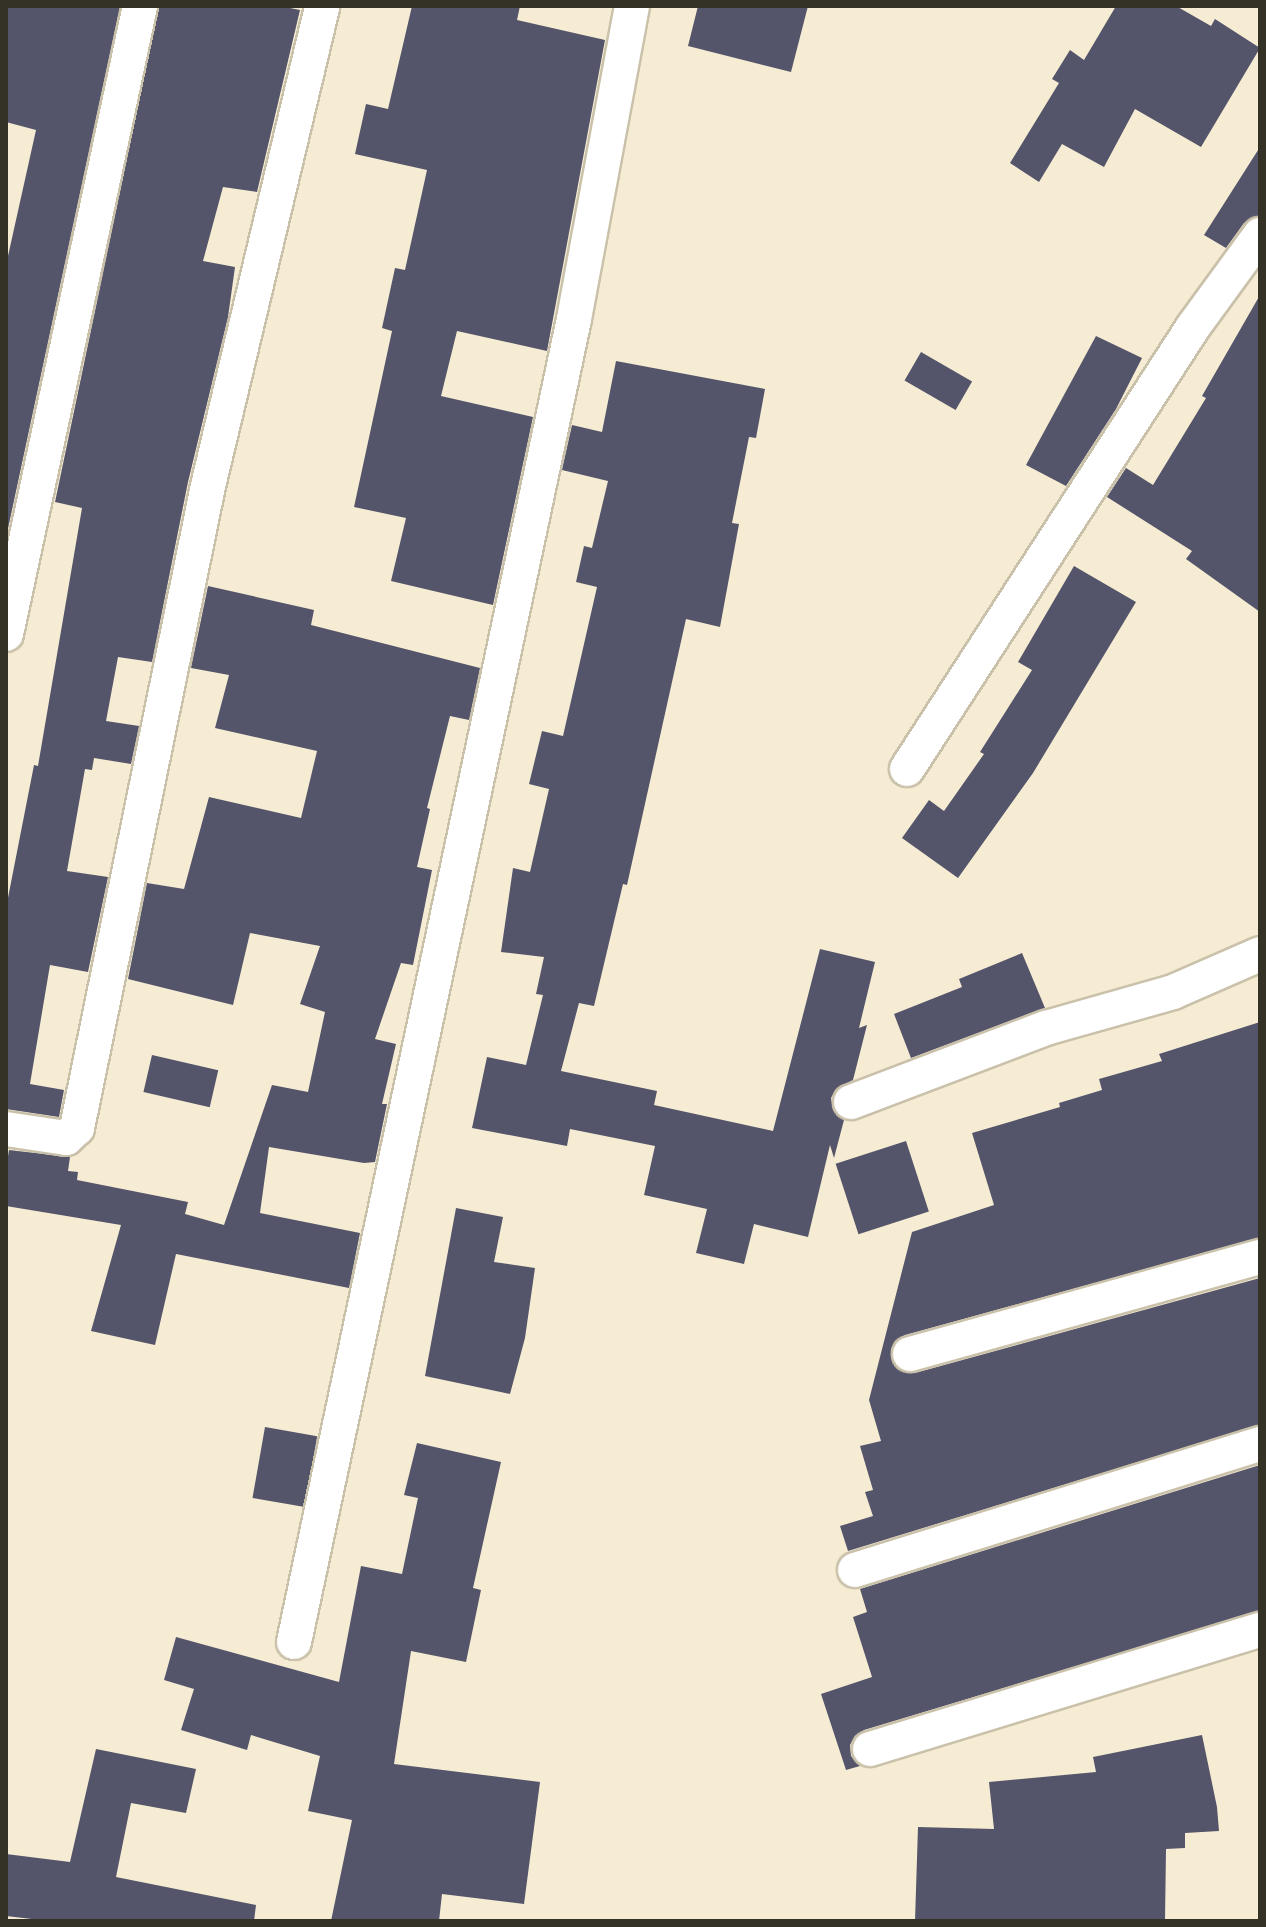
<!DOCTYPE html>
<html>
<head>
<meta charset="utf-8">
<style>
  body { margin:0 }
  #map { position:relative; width:1266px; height:1927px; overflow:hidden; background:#f6ecd4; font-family:"Playfair Display",serif }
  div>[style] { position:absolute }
  .building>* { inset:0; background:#54556a; transform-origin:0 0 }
  .roads { filter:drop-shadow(2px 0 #cac1aa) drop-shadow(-2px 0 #cac1aa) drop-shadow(0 2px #cac1aa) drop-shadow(0 -2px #cac1aa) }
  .minor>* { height:34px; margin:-17px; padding:0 17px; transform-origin:17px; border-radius:17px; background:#fff }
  span { translate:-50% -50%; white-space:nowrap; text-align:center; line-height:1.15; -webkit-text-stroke:8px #f6ecd4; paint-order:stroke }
  .frame { position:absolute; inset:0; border:8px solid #343127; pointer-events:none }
</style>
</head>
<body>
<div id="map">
  <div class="building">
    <i style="clip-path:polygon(6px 6px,120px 6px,6px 538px,6px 265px,36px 130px,6px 122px)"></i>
    <i style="clip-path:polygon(159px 6px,280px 6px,300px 10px,257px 192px,223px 187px,203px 261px,235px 267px,228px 317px,188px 482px,152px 662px,118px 657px,106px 721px,139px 726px,131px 764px,94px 758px,92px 770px,85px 769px,67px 871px,108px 877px,88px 972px,50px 965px,30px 1084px,64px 1090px,59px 1117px,6px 1109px,6px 908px,34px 765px,38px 766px,82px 508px,55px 502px)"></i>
    <i style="clip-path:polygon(412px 6px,520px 6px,517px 20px,605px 40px,547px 351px,457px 331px,441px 396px,533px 417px,493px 605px,391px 581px,406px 518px,354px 507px,392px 331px,382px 328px,395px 268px,405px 270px,427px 170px,355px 154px,366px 104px,388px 109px)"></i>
    <i style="clip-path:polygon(698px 6px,808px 6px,791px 72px,688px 46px)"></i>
    <i style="clip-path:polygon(1116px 6px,1176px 6px,1211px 26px,1215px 19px,1260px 48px,1201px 147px,1135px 109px,1104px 167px,1062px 144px,1039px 182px,1010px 163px,1059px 83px,1052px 79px,1070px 50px,1084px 60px)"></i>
    <i style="clip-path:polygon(1260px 147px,1260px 215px,1244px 223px,1226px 248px,1204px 235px)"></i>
    <i style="clip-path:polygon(1260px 295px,1260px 612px,1186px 559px,1192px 551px,1107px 497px,1126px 468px,1153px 485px,1206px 398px,1202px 396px)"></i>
    <i style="clip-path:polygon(1096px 336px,1142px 358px,1116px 409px,1066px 486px,1026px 465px)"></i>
    <i style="left:921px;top:352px;width:59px;height:33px;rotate:30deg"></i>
    <i style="clip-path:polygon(616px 361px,765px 389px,756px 438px,749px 437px,732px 523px,739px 524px,720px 627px,686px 619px,627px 885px,623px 884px,594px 1006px,579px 1003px,561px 1071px,657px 1091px,654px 1105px,773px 1131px,820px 949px,875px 962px,859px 1028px,867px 1025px,853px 1080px,836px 1089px,831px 1098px,833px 1110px,844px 1120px,834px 1158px,830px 1145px,808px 1237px,754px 1224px,744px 1264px,696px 1253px,707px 1209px,644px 1195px,655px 1146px,570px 1129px,567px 1146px,472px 1128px,487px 1057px,526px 1065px,543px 995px,536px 994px,544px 957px,501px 952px,513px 868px,530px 872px,549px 789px,529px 784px,542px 731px,563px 736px,597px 587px,576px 582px,584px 546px,592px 548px,608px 481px,562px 470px,572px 425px,602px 432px)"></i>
    <i style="clip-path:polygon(1074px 566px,1136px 602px,1033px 773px,958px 878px,902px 838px,929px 800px,944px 811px,984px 754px,980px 752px,1032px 670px,1018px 662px)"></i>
    <i style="clip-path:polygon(208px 586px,314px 610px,311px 625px,480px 668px,469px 720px,450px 716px,427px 808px,430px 809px,417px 867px,432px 870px,413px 965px,401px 963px,375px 1039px,396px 1044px,382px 1104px,387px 1104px,375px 1162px,364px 1163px,269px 1147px,260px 1213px,360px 1233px,349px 1288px,176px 1254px,155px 1345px,91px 1331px,121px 1225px,6px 1206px,6px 1168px,9px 1150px,70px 1157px,68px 1171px,78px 1172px,77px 1180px,188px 1202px,185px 1214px,224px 1225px,272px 1085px,308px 1092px,325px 1012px,300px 1004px,320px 946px,250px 933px,233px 1005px,128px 979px,147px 883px,184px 889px,209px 797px,301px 818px,317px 751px,215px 728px,229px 675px,191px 668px)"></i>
    <i style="clip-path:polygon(1022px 953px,1045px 1008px,911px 1058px,894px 1014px,962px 987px,959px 979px)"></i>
    <i style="clip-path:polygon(1260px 1022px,1260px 1238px,905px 1335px,895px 1341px,891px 1350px,897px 1369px,915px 1373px,1260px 1278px,1260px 1425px,848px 1551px,840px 1526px,873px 1516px,865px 1492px,873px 1490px,860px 1446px,881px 1441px,869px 1400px,912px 1232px,994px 1205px,972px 1133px,1060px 1107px,1059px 1103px,1102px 1090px,1099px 1079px,1162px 1061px,1159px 1054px)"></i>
    <i style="left:152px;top:1055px;width:68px;height:38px;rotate:13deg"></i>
    <i style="left:906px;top:1141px;width:74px;height:74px;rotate:72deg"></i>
    <i style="clip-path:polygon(456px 1208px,503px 1217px,494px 1262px,535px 1268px,525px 1338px,510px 1394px,425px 1376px)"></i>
    <i style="left:265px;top:1427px;width:53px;height:72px;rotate:10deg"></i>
    <i style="clip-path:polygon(417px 1443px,501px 1462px,473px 1588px,481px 1590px,466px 1662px,411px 1651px,394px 1764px,540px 1782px,524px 1904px,442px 1894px,439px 1921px,331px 1921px,352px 1820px,308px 1811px,320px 1756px,251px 1735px,247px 1750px,181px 1730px,194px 1689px,164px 1680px,176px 1637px,339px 1682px,361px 1566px,402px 1574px,418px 1498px,404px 1495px)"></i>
    <i style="clip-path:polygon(1260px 1465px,1260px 1611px,864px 1730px,855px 1736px,850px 1745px,851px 1756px,860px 1766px,846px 1770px,821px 1694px,872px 1677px,853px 1617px,867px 1612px,860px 1589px)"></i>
    <i style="clip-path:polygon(1202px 1735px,1217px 1807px,1219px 1831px,1185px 1833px,1185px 1848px,1166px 1849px,1165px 1921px,915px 1921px,918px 1827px,994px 1829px,989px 1782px,1096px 1772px,1093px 1757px)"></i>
    <i style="clip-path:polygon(96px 1749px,196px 1769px,186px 1813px,131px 1803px,116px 1877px,256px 1905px,254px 1921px,49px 1921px,6px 1916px,6px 1854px,70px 1862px)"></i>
  </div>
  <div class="roads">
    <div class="minor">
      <i style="left:6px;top:634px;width:642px;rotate:-77.96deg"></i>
      <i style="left:907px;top:769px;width:526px;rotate:-57.09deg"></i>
      <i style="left:1193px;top:327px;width:114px;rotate:-53.9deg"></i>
      <i style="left:851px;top:1102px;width:209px;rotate:-20.8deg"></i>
      <i style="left:1046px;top:1028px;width:132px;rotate:-15.8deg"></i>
      <i style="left:1173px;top:992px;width:95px;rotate:-23.6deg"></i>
      <i style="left:6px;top:1129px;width:61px;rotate:8.5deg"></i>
      <i style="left:66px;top:1138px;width:15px;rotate:-42deg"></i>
      <i style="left:77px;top:1128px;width:655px;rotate:-78.47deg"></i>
      <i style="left:208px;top:486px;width:493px;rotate:-76.6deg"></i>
      <i style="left:910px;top:1354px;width:363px;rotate:-15.5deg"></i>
      <i style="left:855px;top:1570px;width:424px;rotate:-17.3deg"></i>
      <i style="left:294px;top:1642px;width:1352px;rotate:-78.05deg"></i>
      <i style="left:574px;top:319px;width:318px;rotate:-79.5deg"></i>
      <i style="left:870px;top:1749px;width:408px;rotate:-17deg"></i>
    </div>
  </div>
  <div class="frame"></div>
</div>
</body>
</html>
